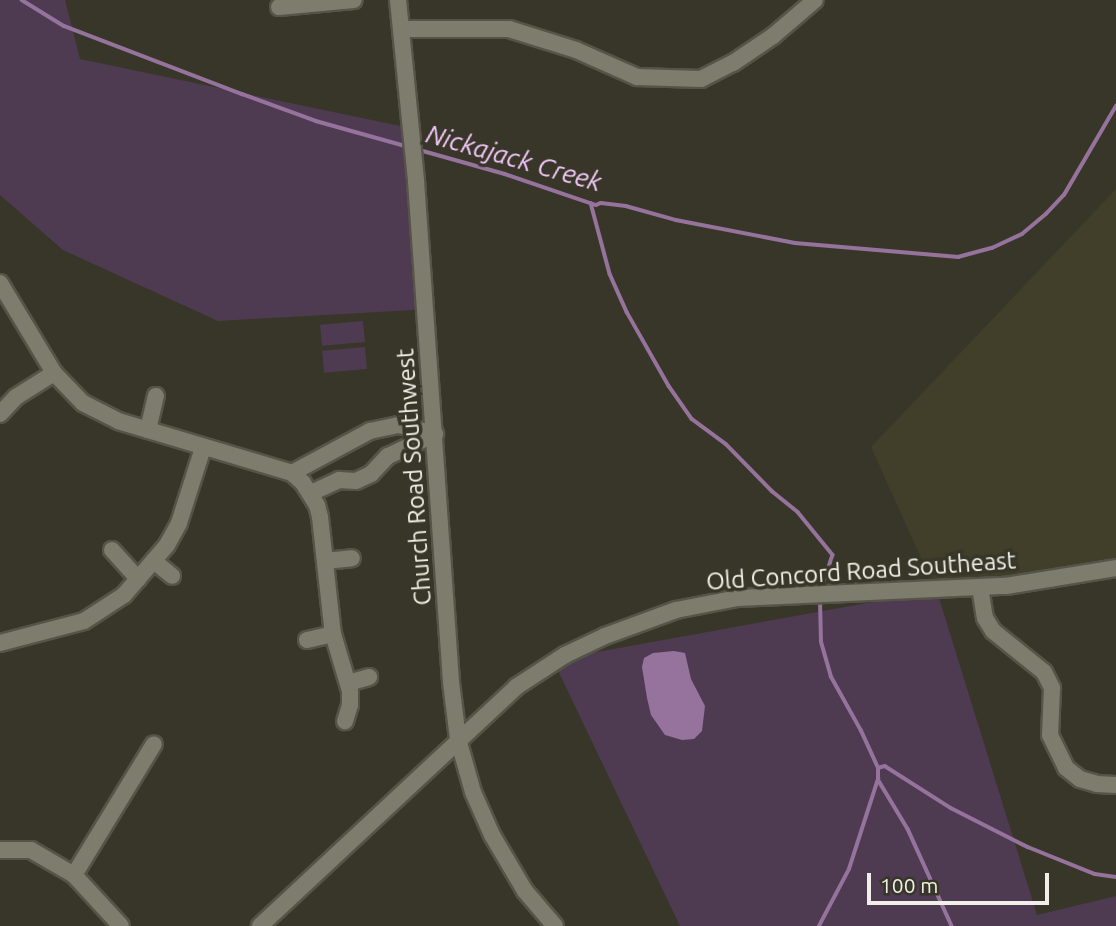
<!DOCTYPE html>
<html>
<head>
<meta charset="utf-8">
<style>
  body { margin:0 }
  #map { position:relative; width:1116px; height:926px; overflow:hidden; background:#383628; font-family:Ubuntu,sans-serif }
  div>[style] { position:absolute }
  .built>* { inset:0; background:#413e29 }
  .green>* { inset:0; background:#4e3b52; transform-origin:0 0 }
  .water>* { inset:0; background:#95739c }
  .stream>* { height:3.5px; margin:-1.75px; padding:0 1.75px; transform-origin:1.75px; border-radius:1.75px; background:#95739c }
  .roads { filter:drop-shadow(2px 0 #565448) drop-shadow(-2px 0 #565448) drop-shadow(0 2px #565448) drop-shadow(0 -2px #565448) }
  .minor>* { height:16px; margin:-8px; padding:0 8px; transform-origin:8px; border-radius:8px; background:#7e7c6d }
  span { translate:-50% -50%; white-space:nowrap; text-align:center; line-height:1.15; -webkit-text-stroke:7px #383628; paint-order:stroke }
  .street-label { font-size:24px; color:#f1f0e8 }
  .water-label { font-size:26px; color:#f2c7f9; font-style:italic }
  .scale { position:absolute; left:867px; top:873px; width:182px; height:32px; box-sizing:border-box; border:4px solid #f1f0e8; border-top:0; padding-left:9px; font-size:21px; line-height:24px; white-space:nowrap; color:#f1f0e8; -webkit-text-stroke:5px #383628; paint-order:stroke }
</style>
</head>
<body>
<div id="map">
  <div class="built">
    <i style="clip-path:polygon(1116px 189px,1116px 564px,939px 598px,871px 447px)"></i>
  </div>
  <div class="green">
    <i style="clip-path:polygon(0 0,65px 0,80px 59px,410px 128px,431px 309px,218px 321px,63px 250px,0 195px)"></i>
    <i style="left:363px;top:321px;width:21px;height:43px;rotate:85deg"></i>
    <i style="left:365px;top:347px;width:22px;height:43px;rotate:85deg"></i>
    <i style="clip-path:polygon(917px 594px,939px 598px,1037px 915px,1116px 896px,1116px 926px,680px 926px,553px 660px)"></i>
  </div>
  <div class="water">
    <i style="clip-path:polygon(674px 651px,685px 653px,691px 679px,705px 706px,702px 731px,694px 739px,682px 740px,665px 735px,651px 715px,647px 698px,642px 667px,644px 658px,653px 653px)"></i>
  </div>
  <div class="stream">
    <i style="left:22px;top:0;width:49px;rotate:31.8deg"></i>
    <i style="left:64px;top:26px;width:191px;rotate:20.9deg"></i>
    <i style="left:242px;top:94px;width:79px;rotate:20deg"></i>
    <i style="left:316px;top:121px;width:97px;rotate:15.6deg"></i>
    <i style="left:416px;top:149px;width:92px;rotate:15.7deg"></i>
    <i style="left:505px;top:174px;width:96px;rotate:18.8deg"></i>
    <i style="left:596px;top:205px;width:5px;rotate:-22deg"></i>
    <i style="left:601px;top:203px;width:25px;rotate:7deg"></i>
    <i style="left:626px;top:206px;width:52px;rotate:15.6deg"></i>
    <i style="left:676px;top:220px;width:121px;rotate:10.9deg"></i>
    <i style="left:795px;top:243px;width:164px;rotate:4.9deg"></i>
    <i style="left:958px;top:257px;width:35px;rotate:-15deg"></i>
    <i style="left:992px;top:248px;width:33px;rotate:-25deg"></i>
    <i style="left:1022px;top:234px;width:31px;rotate:-40deg"></i>
    <i style="left:1046px;top:214px;width:26px;rotate:-47deg"></i>
    <i style="left:1064px;top:195px;width:103px;rotate:-59.7deg"></i>
    <i style="left:591px;top:203px;width:73px;rotate:75deg"></i>
    <i style="left:610px;top:274px;width:42px;rotate:65.9deg"></i>
    <i style="left:627px;top:312px;width:85px;rotate:60.4deg"></i>
    <i style="left:669px;top:386px;width:40px;rotate:55.1deg"></i>
    <i style="left:692px;top:419px;width:42px;rotate:36.3deg"></i>
    <i style="left:726px;top:444px;width:66px;rotate:45.6deg"></i>
    <i style="left:772px;top:491px;width:33px;rotate:39deg"></i>
    <i style="left:798px;top:512px;width:55px;rotate:50.9deg"></i>
    <i style="left:833px;top:555px;width:36px;rotate:108deg"></i>
    <i style="left:878px;top:768px;width:7px;rotate:-16deg"></i>
    <i style="left:885px;top:766px;width:78px;rotate:32.5deg"></i>
    <i style="left:951px;top:808px;width:86px;rotate:26.9deg"></i>
    <i style="left:1028px;top:847px;width:72px;rotate:21.9deg"></i>
    <i style="left:1095px;top:874px;width:21px;rotate:8deg"></i>
    <i style="left:879px;top:781px;width:56px;rotate:58.9deg"></i>
    <i style="left:908px;top:829px;width:107px;rotate:65.6deg"></i>
    <i style="left:819px;top:926px;width:64px;rotate:-62.2deg"></i>
    <i style="left:849px;top:869px;width:95px;rotate:-72.1deg"></i>
    <i style="left:878px;top:779px;width:11px;rotate:-90deg"></i>
    <i style="left:878px;top:768px;width:41px;rotate:-114.7deg"></i>
    <i style="left:861px;top:731px;width:62px;rotate:-119.1deg"></i>
    <i style="left:831px;top:677px;width:36px;rotate:-106deg"></i>
    <i style="left:821px;top:642px;width:42px;rotate:-91.4deg"></i>
  </div>
  <div class="roads">
    <div class="minor">
      <i style="left:398px;top:0;width:182px;rotate:84.3deg"></i>
      <i style="left:416px;top:181px;width:502px;rotate:86deg"></i>
      <i style="left:451px;top:682px;width:57px;rotate:83deg"></i>
      <i style="left:458px;top:739px;width:55px;rotate:74.2deg"></i>
      <i style="left:473px;top:792px;width:47px;rotate:66.2deg"></i>
      <i style="left:492px;top:835px;width:65px;rotate:59.5deg"></i>
      <i style="left:525px;top:891px;width:46px;rotate:49.4deg"></i>
      <i style="left:279px;top:7px;width:75px;rotate:-5.3deg"></i>
      <i style="left:401px;top:29px;width:108px"></i>
      <i style="left:509px;top:29px;width:70px;rotate:17.4deg"></i>
      <i style="left:576px;top:50px;width:67px;rotate:23.9deg"></i>
      <i style="left:637px;top:77px;width:64px;rotate:1.8deg"></i>
      <i style="left:701px;top:79px;width:36px;rotate:-27deg"></i>
      <i style="left:733px;top:63px;width:48px;rotate:-34deg"></i>
      <i style="left:773px;top:36px;width:55px;rotate:-40.6deg"></i>
      <i style="left:0;top:283px;width:105px;rotate:59deg"></i>
      <i style="left:54px;top:373px;width:42px;rotate:46deg"></i>
      <i style="left:83px;top:403px;width:39px;rotate:27deg"></i>
      <i style="left:118px;top:421px;width:182px;rotate:16.6deg"></i>
      <i style="left:292px;top:473px;width:15px;rotate:42deg"></i>
      <i style="left:303px;top:483px;width:26px;rotate:58deg"></i>
      <i style="left:317px;top:505px;width:12px;rotate:76deg"></i>
      <i style="left:320px;top:517px;width:118px;rotate:83.7deg"></i>
      <i style="left:333px;top:634px;width:59px;rotate:73.4deg"></i>
      <i style="left:350px;top:691px;width:14px;rotate:90deg"></i>
      <i style="left:350px;top:705px;width:17px;rotate:107deg"></i>
      <i style="left:0;top:414px;width:23px;rotate:-47deg"></i>
      <i style="left:16px;top:397px;width:45px;rotate:-32.3deg"></i>
      <i style="left:148px;top:430px;width:35px;rotate:-77deg"></i>
      <i style="left:292px;top:473px;width:89px;rotate:-28.3deg"></i>
      <i style="left:370px;top:431px;width:30px;rotate:-12deg"></i>
      <i style="left:399px;top:425px;width:37px;rotate:14deg"></i>
      <i style="left:311px;top:493px;width:31px;rotate:-25deg"></i>
      <i style="left:339px;top:480px;width:17px;rotate:3deg"></i>
      <i style="left:356px;top:481px;width:17px;rotate:-25deg"></i>
      <i style="left:371px;top:474px;width:25px;rotate:-47deg"></i>
      <i style="left:388px;top:456px;width:52px;rotate:-25.1deg"></i>
      <i style="left:112px;top:550px;width:39px;rotate:48deg"></i>
      <i style="left:325px;top:561px;width:27px;rotate:-6deg"></i>
      <i style="left:155px;top:562px;width:22px;rotate:39deg"></i>
      <i style="left:980px;top:587px;width:31px;rotate:81deg"></i>
      <i style="left:985px;top:618px;width:15px;rotate:58deg"></i>
      <i style="left:993px;top:631px;width:65px;rotate:38.8deg"></i>
      <i style="left:1044px;top:672px;width:18px;rotate:63deg"></i>
      <i style="left:1052px;top:688px;width:47px;rotate:92.4deg"></i>
      <i style="left:1050px;top:735px;width:37px;rotate:64deg"></i>
      <i style="left:1066px;top:768px;width:18px;rotate:38deg"></i>
      <i style="left:1080px;top:779px;width:18px;rotate:16deg"></i>
      <i style="left:1097px;top:784px;width:19px;rotate:3deg"></i>
      <i style="left:307px;top:640px;width:27px;rotate:-13deg"></i>
      <i style="left:0;top:643px;width:87px;rotate:-14.7deg"></i>
      <i style="left:84px;top:621px;width:48px;rotate:-33deg"></i>
      <i style="left:124px;top:595px;width:66px;rotate:-49.3deg"></i>
      <i style="left:167px;top:545px;width:25px;rotate:-61deg"></i>
      <i style="left:179px;top:523px;width:79px;rotate:-72.3deg"></i>
      <i style="left:348px;top:683px;width:22px;rotate:-16deg"></i>
      <i style="left:0;top:850px;width:31px"></i>
      <i style="left:31px;top:850px;width:50px;rotate:30.2deg"></i>
      <i style="left:74px;top:875px;width:69px;rotate:47.3deg"></i>
      <i style="left:74px;top:875px;width:153px;rotate:-58.6deg"></i>
      <i style="left:260px;top:926px;width:350px;rotate:-43deg"></i>
      <i style="left:516px;top:687px;width:59px;rotate:-33.1deg"></i>
      <i style="left:565px;top:655px;width:44px;rotate:-25.4deg"></i>
      <i style="left:605px;top:636px;width:76px;rotate:-20.1deg"></i>
      <i style="left:676px;top:610px;width:63px;rotate:-11deg"></i>
      <i style="left:738px;top:598px;width:268px;rotate:-2.6deg"></i>
      <i style="left:1006px;top:586px;width:111px;rotate:-9.3deg"></i>
    </div>
  </div>
  <div class="street-label">
    <span style="left:414px;top:477px;rotate:-94deg">Church Road Southwest</span>
    <span style="left:861px;top:571px;rotate:-4deg">Old Concord Road Southeast</span>
  </div>
  <div class="water-label">
    <span style="left:514px;top:158px;rotate:16deg">Nickajack Creek</span>
  </div>
  <div class="scale">100 m</div>
</div>
</body>
</html>
